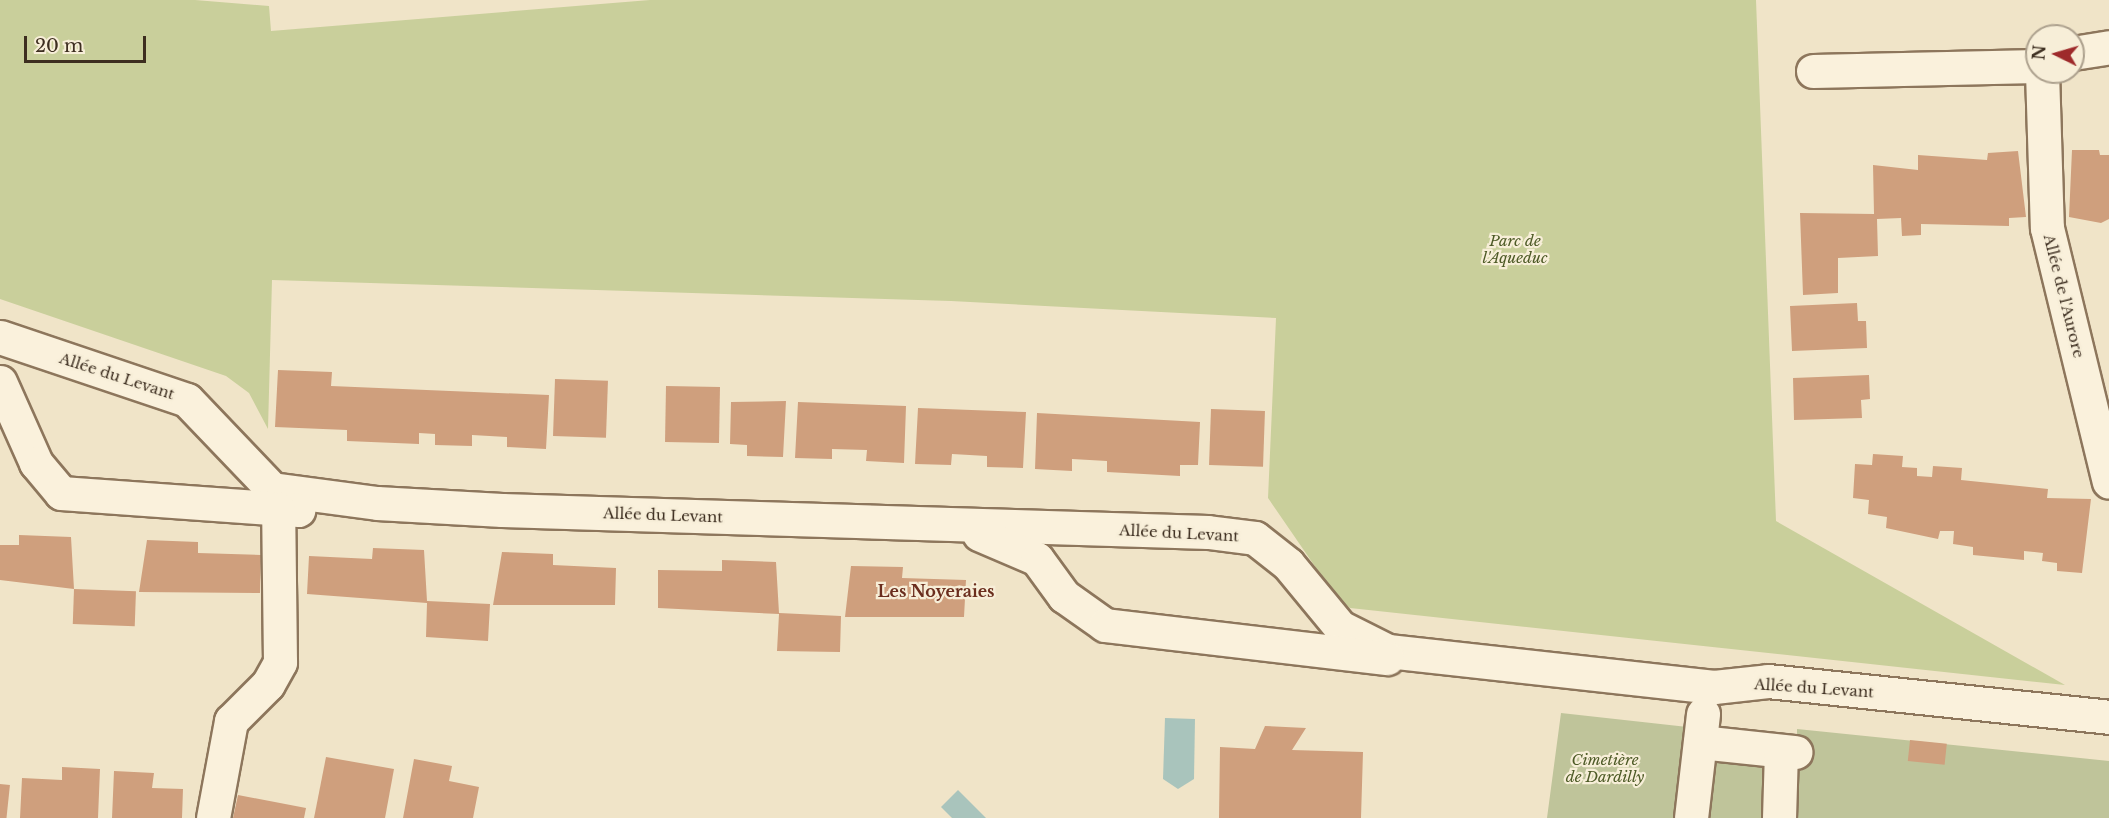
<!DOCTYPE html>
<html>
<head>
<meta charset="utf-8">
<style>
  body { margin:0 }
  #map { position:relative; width:2109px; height:818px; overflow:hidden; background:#f0e4c8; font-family:"Libre Baskerville",serif }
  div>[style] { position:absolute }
  .green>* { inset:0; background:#c9cf9b }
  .cemetery>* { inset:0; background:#bfc49a }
  .water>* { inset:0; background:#a9c4bc }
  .building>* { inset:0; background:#cf9f7d; transform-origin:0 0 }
  .roads { filter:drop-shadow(2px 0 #8d765c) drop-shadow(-2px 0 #8d765c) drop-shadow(0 2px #8d765c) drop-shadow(0 -2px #8d765c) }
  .minor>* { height:33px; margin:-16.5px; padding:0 16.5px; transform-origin:16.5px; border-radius:16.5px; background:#faf1dc }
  span { translate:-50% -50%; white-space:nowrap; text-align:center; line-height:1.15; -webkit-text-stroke:4.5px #f7eed8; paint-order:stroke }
  .park-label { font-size:15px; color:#4d5a26; font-style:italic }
  .street-label { font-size:15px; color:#3d2e20 }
  .neighbourhood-label { font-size:16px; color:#6b2e1e; font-weight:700 }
  .north { position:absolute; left:2025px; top:24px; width:60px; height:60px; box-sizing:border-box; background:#f7eed8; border:2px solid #ada18e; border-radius:50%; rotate:275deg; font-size:16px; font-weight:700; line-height:24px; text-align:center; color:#3d2e20 }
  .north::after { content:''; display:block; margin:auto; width:21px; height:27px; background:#9e2a2b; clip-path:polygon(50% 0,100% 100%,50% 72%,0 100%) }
  .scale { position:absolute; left:24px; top:36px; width:122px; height:27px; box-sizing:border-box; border:3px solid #3d2e20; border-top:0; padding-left:8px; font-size:18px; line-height:21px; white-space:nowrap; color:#3d2e20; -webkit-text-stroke:4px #f7eed8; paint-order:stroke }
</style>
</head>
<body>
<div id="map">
  <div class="green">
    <i style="clip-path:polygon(0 0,195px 0,269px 6px,271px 31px,650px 0,1756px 0,1776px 521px,2065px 685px,1350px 608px,1336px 597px,1268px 498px,1276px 318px,951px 301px,272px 280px,268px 429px,249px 393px,226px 376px,0 299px)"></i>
  </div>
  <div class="cemetery">
    <i style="clip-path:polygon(1561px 713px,1797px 739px,1797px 729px,2109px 761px,2109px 818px,1547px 818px)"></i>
  </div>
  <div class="water">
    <i style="clip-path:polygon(1165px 718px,1195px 719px,1194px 779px,1178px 789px,1163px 779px)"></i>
    <i style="clip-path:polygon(958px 790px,986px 818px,952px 818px,941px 807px)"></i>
  </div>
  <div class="building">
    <i style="clip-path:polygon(2072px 150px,2099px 150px,2100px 155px,2109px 155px,2109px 219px,2101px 223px,2069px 217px)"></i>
    <i style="clip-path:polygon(2018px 151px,2026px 217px,2009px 218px,2009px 226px,1921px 224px,1921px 235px,1902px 236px,1901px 218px,1877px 219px,1878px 256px,1838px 258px,1838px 293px,1803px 295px,1800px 213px,1874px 214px,1873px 165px,1918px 170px,1918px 155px,1987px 160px,1988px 153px)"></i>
    <i style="clip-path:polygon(1857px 303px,1858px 321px,1866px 321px,1867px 348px,1792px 351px,1790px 306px)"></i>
    <i style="clip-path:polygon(278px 370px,332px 372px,331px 386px,549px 395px,546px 449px,507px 447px,507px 437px,472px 435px,472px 446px,435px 445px,435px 434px,419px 433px,419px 444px,347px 441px,347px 430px,275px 427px)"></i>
    <i style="clip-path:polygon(1869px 375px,1870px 399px,1861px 400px,1862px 418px,1794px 420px,1793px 378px)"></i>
    <i style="left:555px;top:379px;width:53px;height:57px;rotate:2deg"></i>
    <i style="left:666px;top:386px;width:54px;height:56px;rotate:1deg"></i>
    <i style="clip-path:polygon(786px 401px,783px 457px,747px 456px,747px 445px,730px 444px,731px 402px)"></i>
    <i style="clip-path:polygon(798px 402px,906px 406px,904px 463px,866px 461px,867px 450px,832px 449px,832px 459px,795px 458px)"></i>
    <i style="clip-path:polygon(918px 408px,1026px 412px,1023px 468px,987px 467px,987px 456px,952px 454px,951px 465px,915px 464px)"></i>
    <i style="left:1211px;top:409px;width:54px;height:56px;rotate:2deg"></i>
    <i style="clip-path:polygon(1037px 413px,1200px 422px,1198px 465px,1180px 465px,1180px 476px,1107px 472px,1107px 461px,1072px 459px,1072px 471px,1035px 469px)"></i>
    <i style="clip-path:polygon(1873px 454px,1903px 456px,1902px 467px,1917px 468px,1917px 476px,1932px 477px,1933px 466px,1962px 468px,1961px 480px,2048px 489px,2047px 498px,2091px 499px,2082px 573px,2057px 571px,2057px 563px,2042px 561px,2043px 553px,2024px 551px,2024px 560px,1973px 555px,1973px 547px,1953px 544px,1954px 531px,1940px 531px,1938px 539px,1886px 528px,1887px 517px,1868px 514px,1869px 500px,1853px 498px,1855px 464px,1872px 465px)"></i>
    <i style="clip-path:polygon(19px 535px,71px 537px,74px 589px,0 580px,0 545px,19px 545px)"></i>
    <i style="clip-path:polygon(147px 540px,198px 542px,198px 553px,261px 555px,260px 593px,139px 592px)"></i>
    <i style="clip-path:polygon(373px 548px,424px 550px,427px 601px,490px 604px,488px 641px,426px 637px,427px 603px,307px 594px,309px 556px,372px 559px)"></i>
    <i style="clip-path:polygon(502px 552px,553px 554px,553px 565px,616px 568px,615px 605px,493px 605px)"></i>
    <i style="clip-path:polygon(722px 560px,776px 562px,779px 613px,841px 616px,840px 652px,777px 651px,779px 614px,658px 608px,658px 570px,722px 571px)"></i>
    <i style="clip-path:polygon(851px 566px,903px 567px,902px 578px,966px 580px,964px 617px,845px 617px)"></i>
    <i style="left:74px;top:589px;width:62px;height:35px;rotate:2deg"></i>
    <i style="clip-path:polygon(1265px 726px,1306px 728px,1292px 750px,1363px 752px,1361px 818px,1219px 818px,1220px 747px,1255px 749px)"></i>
    <i style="left:1910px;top:740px;width:37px;height:21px;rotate:6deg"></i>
    <i style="clip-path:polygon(326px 757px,394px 769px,385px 818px,314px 818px)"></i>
    <i style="clip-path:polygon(414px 759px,452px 766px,449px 781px,479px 787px,473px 818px,403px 818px)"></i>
    <i style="clip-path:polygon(62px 767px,100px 769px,98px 818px,20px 818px,22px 778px,62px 780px)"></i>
    <i style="clip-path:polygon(114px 771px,154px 773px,152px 788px,183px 789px,182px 818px,112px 818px)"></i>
    <i style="left:0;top:784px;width:10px;height:34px;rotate:6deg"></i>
    <i style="clip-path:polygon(238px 795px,306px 808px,304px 818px,233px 818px)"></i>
  </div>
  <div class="roads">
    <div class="minor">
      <i style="left:2073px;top:53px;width:36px;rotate:-9deg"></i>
      <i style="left:1813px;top:71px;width:224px;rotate:-1.3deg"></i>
      <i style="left:2042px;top:72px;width:156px;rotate:88.2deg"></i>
      <i style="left:2047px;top:228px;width:261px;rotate:76.3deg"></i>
      <i style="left:0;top:337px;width:197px;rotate:18.6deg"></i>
      <i style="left:187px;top:400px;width:123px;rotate:46.3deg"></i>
      <i style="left:272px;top:489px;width:106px;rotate:7.6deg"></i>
      <i style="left:377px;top:503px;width:125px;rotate:3.2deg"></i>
      <i style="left:502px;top:510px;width:706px;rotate:1.78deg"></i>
      <i style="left:1208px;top:532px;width:47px;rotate:7.3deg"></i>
      <i style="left:1255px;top:538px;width:42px;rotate:38.2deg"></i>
      <i style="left:1288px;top:564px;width:82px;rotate:50.5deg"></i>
      <i style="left:1340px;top:627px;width:54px;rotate:26.6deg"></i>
      <i style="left:1388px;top:651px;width:328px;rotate:6.3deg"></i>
      <i style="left:1714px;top:687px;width:54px;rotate:-6.3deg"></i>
      <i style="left:1768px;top:681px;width:343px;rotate:6deg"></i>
      <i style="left:0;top:382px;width:89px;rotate:66deg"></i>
      <i style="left:36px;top:463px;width:39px;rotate:50deg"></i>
      <i style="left:61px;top:493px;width:238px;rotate:4.1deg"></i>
      <i style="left:979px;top:534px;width:63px;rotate:23.3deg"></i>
      <i style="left:1037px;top:559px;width:46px;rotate:53.9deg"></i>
      <i style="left:1064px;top:596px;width:50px;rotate:35.3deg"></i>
      <i style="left:1105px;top:625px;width:284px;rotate:6.7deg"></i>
      <i style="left:1700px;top:742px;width:96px;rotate:6deg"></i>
      <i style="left:213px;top:818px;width:99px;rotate:-79.5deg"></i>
      <i style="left:231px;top:721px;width:52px;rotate:-45deg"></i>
      <i style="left:268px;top:684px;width:25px;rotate:-61deg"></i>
      <i style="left:280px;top:662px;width:153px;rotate:-90.7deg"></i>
      <i style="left:1691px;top:818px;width:105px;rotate:-83.4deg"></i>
      <i style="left:1779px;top:818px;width:67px;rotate:-88.3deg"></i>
    </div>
  </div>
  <div class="park-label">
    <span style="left:1515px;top:249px">Parc de<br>l'Aqueduc</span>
    <span style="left:1605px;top:768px">Cimetière<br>de Dardilly</span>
  </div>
  <div class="street-label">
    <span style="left:2064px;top:296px;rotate:76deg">Allée de l'Aurore</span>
    <span style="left:117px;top:376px;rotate:18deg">Allée du Levant</span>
    <span style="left:663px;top:515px;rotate:2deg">Allée du Levant</span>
    <span style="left:1179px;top:533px;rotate:3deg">Allée du Levant</span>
    <span style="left:1814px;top:688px;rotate:4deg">Allée du Levant</span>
  </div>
  <div class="neighbourhood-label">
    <span style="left:936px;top:591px">Les Noyeraies</span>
  </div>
  <div class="north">N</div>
  <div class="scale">20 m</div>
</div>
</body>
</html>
